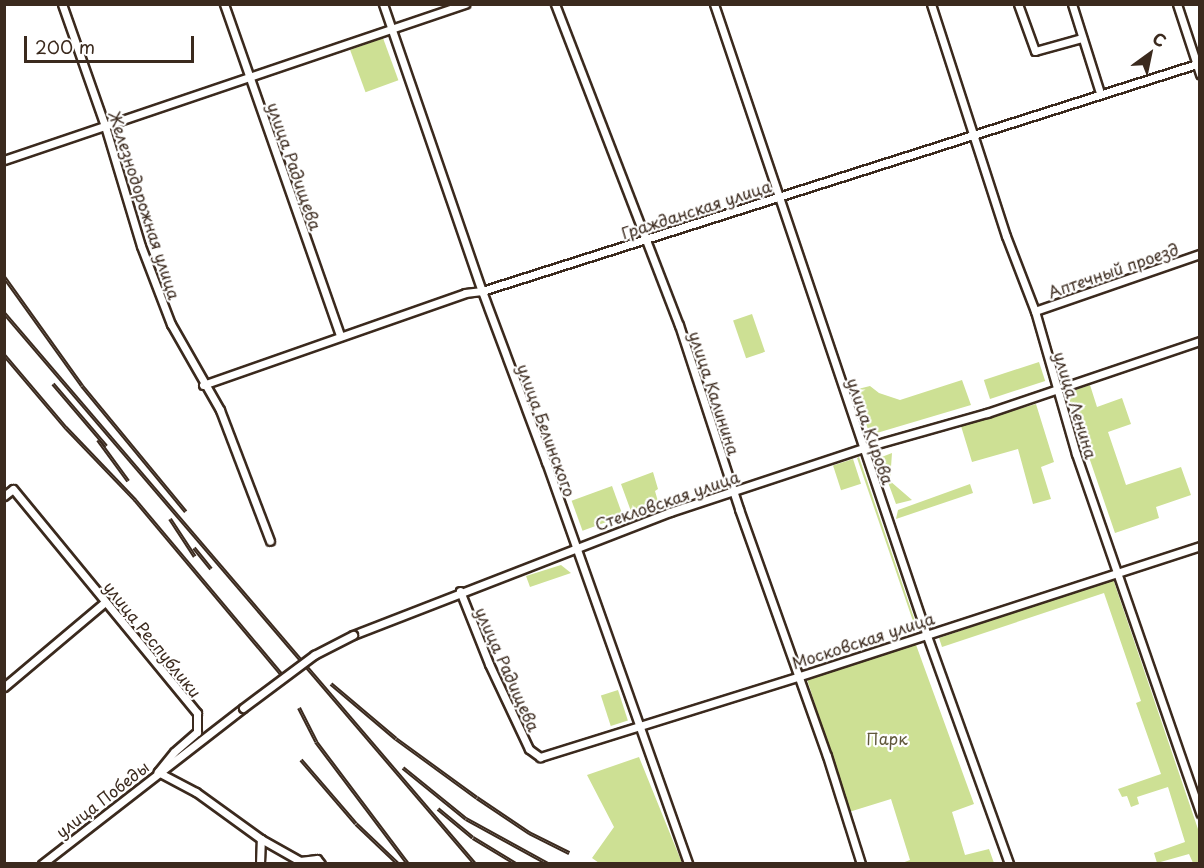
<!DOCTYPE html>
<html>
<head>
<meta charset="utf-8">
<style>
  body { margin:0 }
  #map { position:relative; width:1204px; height:868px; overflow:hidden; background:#fff; font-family:"Playpen Sans",sans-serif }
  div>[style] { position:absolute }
  .green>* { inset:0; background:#cde094; transform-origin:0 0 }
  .roads { filter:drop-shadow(2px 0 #3b2a1e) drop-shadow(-2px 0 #3b2a1e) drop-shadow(0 2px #3b2a1e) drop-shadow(0 -2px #3b2a1e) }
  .minor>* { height:7px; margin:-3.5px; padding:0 3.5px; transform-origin:3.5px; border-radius:3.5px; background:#fff }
  .rail>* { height:4px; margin-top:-2px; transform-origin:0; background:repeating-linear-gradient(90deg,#fff 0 4.5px,#3b2a1e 0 9px); box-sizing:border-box; border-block:2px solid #3b2a1e }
  .bridges { filter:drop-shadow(2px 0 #3b2a1e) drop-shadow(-2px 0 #3b2a1e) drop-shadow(0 2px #3b2a1e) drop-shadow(0 -2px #3b2a1e) }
  .minor-bridge>* { height:7px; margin:-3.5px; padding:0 3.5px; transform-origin:3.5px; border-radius:3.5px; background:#fff }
  span { translate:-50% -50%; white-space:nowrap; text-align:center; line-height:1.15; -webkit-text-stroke:4.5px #fff; paint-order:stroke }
  .street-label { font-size:16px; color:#3b2a1e }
  .park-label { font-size:16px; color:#60583c }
  .frame { position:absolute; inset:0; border:6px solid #3b2a1e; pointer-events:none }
  .north { position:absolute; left:1120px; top:24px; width:60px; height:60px; -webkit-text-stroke:4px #fff; paint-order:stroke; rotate:33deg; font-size:16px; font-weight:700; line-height:24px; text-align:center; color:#3b2a1e }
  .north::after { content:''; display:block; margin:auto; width:21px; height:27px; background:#3b2a1e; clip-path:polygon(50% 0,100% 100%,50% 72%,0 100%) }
  .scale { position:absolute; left:24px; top:36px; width:170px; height:27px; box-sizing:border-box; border:3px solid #3b2a1e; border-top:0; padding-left:8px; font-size:18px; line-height:21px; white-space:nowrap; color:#3b2a1e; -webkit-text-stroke:4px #fff; paint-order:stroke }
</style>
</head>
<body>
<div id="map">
  <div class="green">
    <i style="left:383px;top:38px;width:45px;height:35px;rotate:70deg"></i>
    <i style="left:752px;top:314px;width:40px;height:20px;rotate:71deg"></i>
    <i style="left:1039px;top:362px;width:20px;height:58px;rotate:72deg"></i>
    <i style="clip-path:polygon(962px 380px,971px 405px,870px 435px,854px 390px,870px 386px,879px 393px,900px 400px)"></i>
    <i style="clip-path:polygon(1090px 385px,1097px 407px,1122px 398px,1131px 424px,1108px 432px,1126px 485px,1181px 467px,1191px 495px,1156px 507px,1159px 518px,1115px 533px,1067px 393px)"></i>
    <i style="clip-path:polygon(1036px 404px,1054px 462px,1041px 467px,1051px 499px,1033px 504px,1018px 449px,972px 462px,961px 426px)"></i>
    <i style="clip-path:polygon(892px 453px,890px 481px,912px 500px,896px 504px,879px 458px)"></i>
    <i style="clip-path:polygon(859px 457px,915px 621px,913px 621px,857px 458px)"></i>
    <i style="left:853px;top:459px;width:26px;height:21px;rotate:72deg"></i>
    <i style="clip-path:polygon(653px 472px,658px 489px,655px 491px,659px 505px,632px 514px,621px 484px)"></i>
    <i style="clip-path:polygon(970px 484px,973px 493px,896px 519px,898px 510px)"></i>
    <i style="left:612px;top:486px;width:32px;height:43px;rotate:70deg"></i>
    <i style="clip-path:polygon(561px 565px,571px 573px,530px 587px,526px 576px)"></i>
    <i style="clip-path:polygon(1113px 579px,1199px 832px,1199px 863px,1193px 863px,1189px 854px,1157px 863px,1154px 853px,1185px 842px,1168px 787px,1137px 797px,1139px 804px,1131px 807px,1127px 796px,1122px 797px,1118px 789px,1161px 774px,1136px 703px,1141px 701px,1104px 593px,942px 647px,939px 638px)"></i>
    <i style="clip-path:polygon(915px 642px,974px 804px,952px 812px,965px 855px,989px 849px,994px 863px,902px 863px,910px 860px,891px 799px,849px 812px,807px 679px)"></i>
    <i style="left:618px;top:690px;width:32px;height:18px;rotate:72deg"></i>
    <i style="clip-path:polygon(639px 757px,682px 863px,599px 863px,592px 858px,614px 827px,587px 775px)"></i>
  </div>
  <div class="roads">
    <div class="minor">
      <i style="left:62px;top:4px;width:129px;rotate:70.6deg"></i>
      <i style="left:105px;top:126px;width:125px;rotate:73.3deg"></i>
      <i style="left:141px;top:246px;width:84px;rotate:69deg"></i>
      <i style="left:171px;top:324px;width:99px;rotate:60.3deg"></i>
      <i style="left:220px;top:410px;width:140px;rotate:69.1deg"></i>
      <i style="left:224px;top:4px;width:352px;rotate:70.7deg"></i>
      <i style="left:383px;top:4px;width:304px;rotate:71deg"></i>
      <i style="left:482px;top:291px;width:183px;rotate:69.5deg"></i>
      <i style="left:546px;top:462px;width:426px;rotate:70.5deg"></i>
      <i style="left:555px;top:4px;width:344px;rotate:68.9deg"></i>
      <i style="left:679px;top:325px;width:194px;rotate:71.9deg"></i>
      <i style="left:739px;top:509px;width:262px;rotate:70.4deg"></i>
      <i style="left:827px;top:756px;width:113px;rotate:72.5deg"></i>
      <i style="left:714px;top:4px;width:664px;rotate:71.37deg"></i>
      <i style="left:926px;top:633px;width:245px;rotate:70.2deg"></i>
      <i style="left:931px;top:4px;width:244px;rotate:72.1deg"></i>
      <i style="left:1006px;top:236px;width:80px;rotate:68.9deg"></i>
      <i style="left:1035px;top:311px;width:149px;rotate:74deg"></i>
      <i style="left:1076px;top:454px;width:380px;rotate:70.9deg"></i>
      <i style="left:1018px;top:4px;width:50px;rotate:70.1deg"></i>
      <i style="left:1035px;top:51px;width:49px;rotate:-15.5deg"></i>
      <i style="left:1072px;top:4px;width:93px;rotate:72.5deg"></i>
      <i style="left:1177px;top:4px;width:74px;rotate:71.8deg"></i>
      <i style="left:4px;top:160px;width:487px;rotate:-18.7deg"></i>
      <i style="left:1035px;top:311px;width:175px;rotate:-19.1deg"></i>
      <i style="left:203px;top:385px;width:278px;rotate:-19.3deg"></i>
      <i style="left:465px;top:293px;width:17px;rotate:-7deg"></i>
      <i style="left:482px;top:291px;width:753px;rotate:-17.62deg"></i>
      <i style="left:4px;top:496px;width:11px;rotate:-38deg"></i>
      <i style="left:13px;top:489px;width:290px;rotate:50.6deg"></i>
      <i style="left:197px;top:713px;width:19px;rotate:90deg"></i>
      <i style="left:197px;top:732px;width:30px;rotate:139deg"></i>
      <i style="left:174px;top:752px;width:26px;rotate:129deg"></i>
      <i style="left:158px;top:772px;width:43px;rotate:27.8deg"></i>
      <i style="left:196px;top:792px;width:80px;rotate:35.9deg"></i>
      <i style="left:261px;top:839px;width:45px;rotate:29.4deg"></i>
      <i style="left:300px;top:861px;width:17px;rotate:-7deg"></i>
      <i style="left:317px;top:859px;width:6px;rotate:51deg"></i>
      <i style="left:460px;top:591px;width:79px;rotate:68.3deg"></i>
      <i style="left:489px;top:664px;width:94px;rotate:64.8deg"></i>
      <i style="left:529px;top:749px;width:14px;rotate:36deg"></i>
      <i style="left:540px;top:757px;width:272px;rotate:-17.3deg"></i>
      <i style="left:800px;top:676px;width:421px;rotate:-18deg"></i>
      <i style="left:353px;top:635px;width:340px;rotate:-21.2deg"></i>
      <i style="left:670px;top:512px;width:203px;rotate:-18.3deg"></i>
      <i style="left:863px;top:448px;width:129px;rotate:-15.8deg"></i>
      <i style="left:987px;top:413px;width:225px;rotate:-18.7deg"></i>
      <i style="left:4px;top:687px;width:132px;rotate:-40.1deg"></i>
      <i style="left:42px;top:864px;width:254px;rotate:-37.8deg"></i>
      <i style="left:260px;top:864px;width:25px;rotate:-88deg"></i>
    </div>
  </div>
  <div class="rail">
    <i style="left:4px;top:277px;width:134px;rotate:54.4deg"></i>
    <i style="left:82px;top:386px;width:163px;rotate:50.5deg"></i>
    <i style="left:4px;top:313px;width:725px;rotate:49.48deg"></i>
    <i style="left:4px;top:355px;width:96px;rotate:49.7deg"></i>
    <i style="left:66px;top:428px;width:100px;rotate:46.2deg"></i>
    <i style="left:135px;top:500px;width:227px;rotate:50deg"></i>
    <i style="left:53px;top:384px;width:82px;rotate:49.5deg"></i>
    <i style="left:98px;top:440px;width:51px;rotate:53.8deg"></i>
    <i style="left:170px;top:519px;width:45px;rotate:56.7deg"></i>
    <i style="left:194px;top:548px;width:27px;rotate:51deg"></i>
    <i style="left:331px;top:684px;width:85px;rotate:40.2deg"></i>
    <i style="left:396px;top:739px;width:100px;rotate:36.1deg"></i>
    <i style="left:477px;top:798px;width:63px;rotate:33.9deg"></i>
    <i style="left:529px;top:833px;width:45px;rotate:26.6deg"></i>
    <i style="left:299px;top:708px;width:38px;rotate:63deg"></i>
    <i style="left:316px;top:742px;width:153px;rotate:53deg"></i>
    <i style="left:301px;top:760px;width:84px;rotate:49.3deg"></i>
    <i style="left:356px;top:824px;width:58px;rotate:43.6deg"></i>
    <i style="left:403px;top:768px;width:81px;rotate:39deg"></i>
    <i style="left:466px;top:819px;width:94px;rotate:28.8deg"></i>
    <i style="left:438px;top:809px;width:45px;rotate:39.6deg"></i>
    <i style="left:473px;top:838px;width:50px;rotate:31.2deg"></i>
  </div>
  <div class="bridges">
    <div class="minor-bridge">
      <i style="left:243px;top:708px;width:89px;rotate:-36.7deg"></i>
      <i style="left:314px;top:655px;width:44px;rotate:-27.1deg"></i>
    </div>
  </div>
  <div class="street-label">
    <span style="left:295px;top:166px;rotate:71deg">улица Радищева</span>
    <span style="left:145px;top:205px;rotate:72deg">Железнодорожная улица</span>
    <span style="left:696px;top:209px;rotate:-18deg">Гражданская улица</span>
    <span style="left:1113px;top:270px;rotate:-19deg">Аптечный проезд</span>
    <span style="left:715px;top:393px;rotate:72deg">улица Калинина</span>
    <span style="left:1076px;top:405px;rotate:73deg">улица Ленина</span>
    <span style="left:547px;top:430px;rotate:70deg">улица Белинского</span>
    <span style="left:871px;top:431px;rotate:71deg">улица Кирова</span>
    <span style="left:667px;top:500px;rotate:-19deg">Стекловская улица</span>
    <span style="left:153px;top:639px;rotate:51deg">улица Республики</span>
    <span style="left:863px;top:640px;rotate:-18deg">Московская улица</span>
    <span style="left:508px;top:669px;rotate:66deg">улица Радищева</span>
    <span style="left:102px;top:799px;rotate:-38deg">улица Победы</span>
  </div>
  <div class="park-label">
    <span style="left:887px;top:738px">Парк</span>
  </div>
  <div class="frame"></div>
  <div class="north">С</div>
  <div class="scale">200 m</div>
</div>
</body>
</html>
